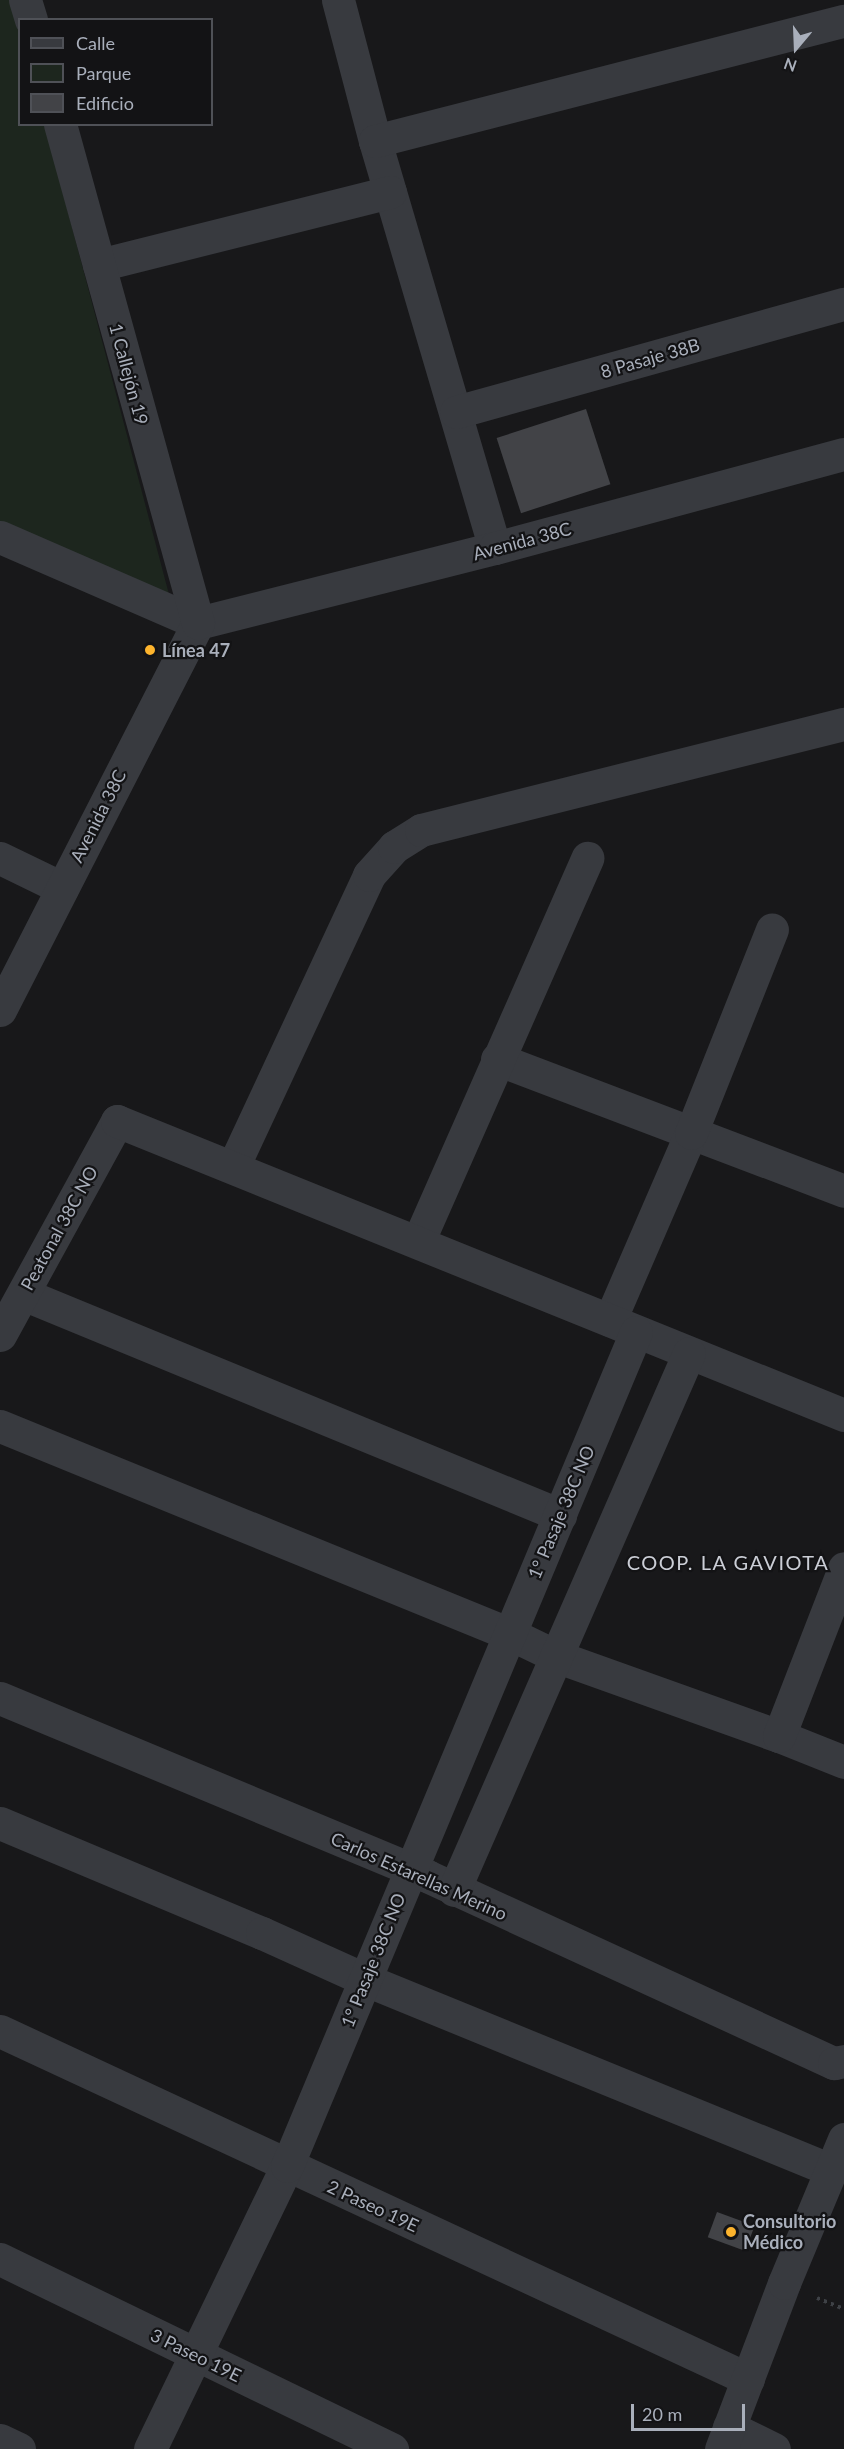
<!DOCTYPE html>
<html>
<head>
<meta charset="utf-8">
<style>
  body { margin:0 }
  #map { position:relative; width:844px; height:2449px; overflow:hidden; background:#18181a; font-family:Lato,sans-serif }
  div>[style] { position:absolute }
  .green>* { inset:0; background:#1d261e }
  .building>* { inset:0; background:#424347; transform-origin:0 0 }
  .path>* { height:4px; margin-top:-2px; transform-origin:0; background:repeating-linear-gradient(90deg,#3e4146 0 3px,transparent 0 7.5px) }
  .minor>* { height:33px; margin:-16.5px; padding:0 16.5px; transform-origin:16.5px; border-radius:16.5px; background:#383a3f }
  .dots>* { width:16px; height:16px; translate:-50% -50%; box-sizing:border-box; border:3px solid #131315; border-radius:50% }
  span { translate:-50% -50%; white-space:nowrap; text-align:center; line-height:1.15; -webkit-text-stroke:4.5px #131315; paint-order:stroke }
  .street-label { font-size:18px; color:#a9afbb }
  .poi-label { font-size:18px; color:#a9afbb; font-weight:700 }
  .left { translate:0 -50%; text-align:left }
  .neighbourhood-label { font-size:20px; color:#cbced6; letter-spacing:1.5px }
  .legend { position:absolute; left:18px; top:18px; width:195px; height:108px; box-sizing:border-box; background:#131315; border:2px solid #4f5157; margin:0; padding:8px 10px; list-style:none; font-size:18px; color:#a9afbb }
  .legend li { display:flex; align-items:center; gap:12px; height:30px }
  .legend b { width:30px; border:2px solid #4f5157 }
  .north { position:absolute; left:766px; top:18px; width:60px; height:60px; -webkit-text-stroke:4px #131315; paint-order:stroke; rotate:199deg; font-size:16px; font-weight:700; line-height:24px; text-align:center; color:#a9afbb }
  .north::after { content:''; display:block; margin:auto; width:21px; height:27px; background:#a9afbb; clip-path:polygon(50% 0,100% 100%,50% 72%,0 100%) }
  .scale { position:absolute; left:631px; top:2404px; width:114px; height:27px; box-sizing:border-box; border:3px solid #a9afbb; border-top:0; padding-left:8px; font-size:18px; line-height:21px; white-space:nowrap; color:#a9afbb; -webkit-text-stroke:4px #131315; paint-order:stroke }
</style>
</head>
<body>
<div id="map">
  <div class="green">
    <i style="clip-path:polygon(0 0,12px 0,19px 28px,20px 124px,45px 125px,171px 602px,0 526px)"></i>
  </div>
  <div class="building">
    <i style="left:586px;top:409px;width:79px;height:94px;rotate:72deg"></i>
    <i style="left:717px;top:2212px;width:40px;height:27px;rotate:20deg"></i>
  </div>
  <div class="path">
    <i style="left:817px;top:2298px;width:29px;rotate:22deg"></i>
  </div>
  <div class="minor">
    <i style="left:25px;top:0;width:21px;rotate:73deg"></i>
    <i style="left:338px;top:0;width:146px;rotate:75.3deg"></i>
    <i style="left:375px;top:141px;width:424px;rotate:73.6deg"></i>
    <i style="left:375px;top:141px;width:484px;rotate:-14.4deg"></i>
    <i style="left:99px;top:265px;width:300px;rotate:-14.1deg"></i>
    <i style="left:456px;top:412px;width:403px;rotate:-15.6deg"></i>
    <i style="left:0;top:537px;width:216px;rotate:23.5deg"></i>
    <i style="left:198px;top:623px;width:306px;rotate:-14.2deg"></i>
    <i style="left:495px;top:548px;width:361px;rotate:-15.1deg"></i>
    <i style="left:0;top:858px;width:69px;rotate:25.8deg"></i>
    <i style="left:0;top:1010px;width:435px;rotate:-62.9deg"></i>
    <i style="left:198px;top:623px;width:518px;rotate:-105.46deg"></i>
    <i style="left:497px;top:1059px;width:371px;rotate:20.8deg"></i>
    <i style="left:233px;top:1167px;width:322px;rotate:-65deg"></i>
    <i style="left:369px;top:875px;width:38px;rotate:-48deg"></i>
    <i style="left:394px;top:847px;width:32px;rotate:-32deg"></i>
    <i style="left:421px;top:830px;width:436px;rotate:-14.1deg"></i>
    <i style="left:418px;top:1242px;width:420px;rotate:-66.2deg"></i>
    <i style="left:23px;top:1294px;width:581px;rotate:22.37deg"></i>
    <i style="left:610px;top:1320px;width:204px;rotate:-66.6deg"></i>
    <i style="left:691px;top:1133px;width:219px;rotate:-68.3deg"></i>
    <i style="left:0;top:1335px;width:244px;rotate:-61.3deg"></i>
    <i style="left:117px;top:1121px;width:784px;rotate:22.02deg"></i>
    <i style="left:0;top:1426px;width:551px;rotate:22.19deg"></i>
    <i style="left:510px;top:1634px;width:53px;rotate:25.6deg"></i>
    <i style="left:558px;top:1657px;width:235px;rotate:19.7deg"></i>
    <i style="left:779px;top:1736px;width:70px;rotate:21.8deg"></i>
    <i style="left:0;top:1698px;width:463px;rotate:22.6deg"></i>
    <i style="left:427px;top:1876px;width:448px;rotate:24.7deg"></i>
    <i style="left:834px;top:2063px;width:10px;rotate:-11deg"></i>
    <i style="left:779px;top:1736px;width:180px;rotate:-68.8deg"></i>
    <i style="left:0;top:1823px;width:284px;rotate:22.8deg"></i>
    <i style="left:262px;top:1933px;width:114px;rotate:24.3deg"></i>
    <i style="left:366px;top:1980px;width:502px;rotate:22.23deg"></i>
    <i style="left:454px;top:1890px;width:586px;rotate:-66.37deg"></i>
    <i style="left:0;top:2031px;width:825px;rotate:24.95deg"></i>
    <i style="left:0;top:2259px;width:436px;rotate:25.9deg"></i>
    <i style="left:729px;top:2427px;width:50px;rotate:26.1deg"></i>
    <i style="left:0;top:2440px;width:21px;rotate:25deg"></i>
    <i style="left:150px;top:2449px;width:314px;rotate:-64.2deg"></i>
    <i style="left:287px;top:2166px;width:904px;rotate:-67.29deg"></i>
    <i style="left:721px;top:2449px;width:178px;rotate:-69.2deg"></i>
    <i style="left:784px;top:2283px;width:156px;rotate:-67.4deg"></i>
  </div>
  <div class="dots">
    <i style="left:150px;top:650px;background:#fdb42d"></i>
    <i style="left:731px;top:2232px;background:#fdb42d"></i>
  </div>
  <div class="street-label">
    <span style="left:650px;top:358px;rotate:-16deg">8 Pasaje 38B</span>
    <span style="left:129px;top:374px;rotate:75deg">1 Callejón 19</span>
    <span style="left:522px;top:541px;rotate:-15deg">Avenida 38C</span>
    <span style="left:98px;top:816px;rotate:-63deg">Avenida 38C</span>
    <span style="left:59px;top:1228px;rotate:-61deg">Peatonal 38C NO</span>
    <span style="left:561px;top:1512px;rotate:-67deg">1° Pasaje 38C NO</span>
    <span style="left:419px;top:1876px;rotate:24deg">Carlos Estarellas Merino</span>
    <span style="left:373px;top:1960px;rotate:-68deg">1° Pasaje 38C NO</span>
    <span style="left:373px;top:2206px;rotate:25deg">2 Paseo 19E</span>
    <span style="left:196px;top:2355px;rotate:26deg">3 Paseo 19E</span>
  </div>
  <div class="poi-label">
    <span class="left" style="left:162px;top:650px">Línea 47</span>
    <span class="left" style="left:743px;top:2232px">Consultorio<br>Médico</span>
  </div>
  <div class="neighbourhood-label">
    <span style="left:728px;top:1562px">COOP. LA GAVIOTA</span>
  </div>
  <ul class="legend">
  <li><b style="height:8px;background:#383a3f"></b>Calle</li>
  <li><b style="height:16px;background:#1d261e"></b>Parque</li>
  <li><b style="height:16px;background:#424347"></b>Edificio</li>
  </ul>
  <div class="north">N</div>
  <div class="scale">20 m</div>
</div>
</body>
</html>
